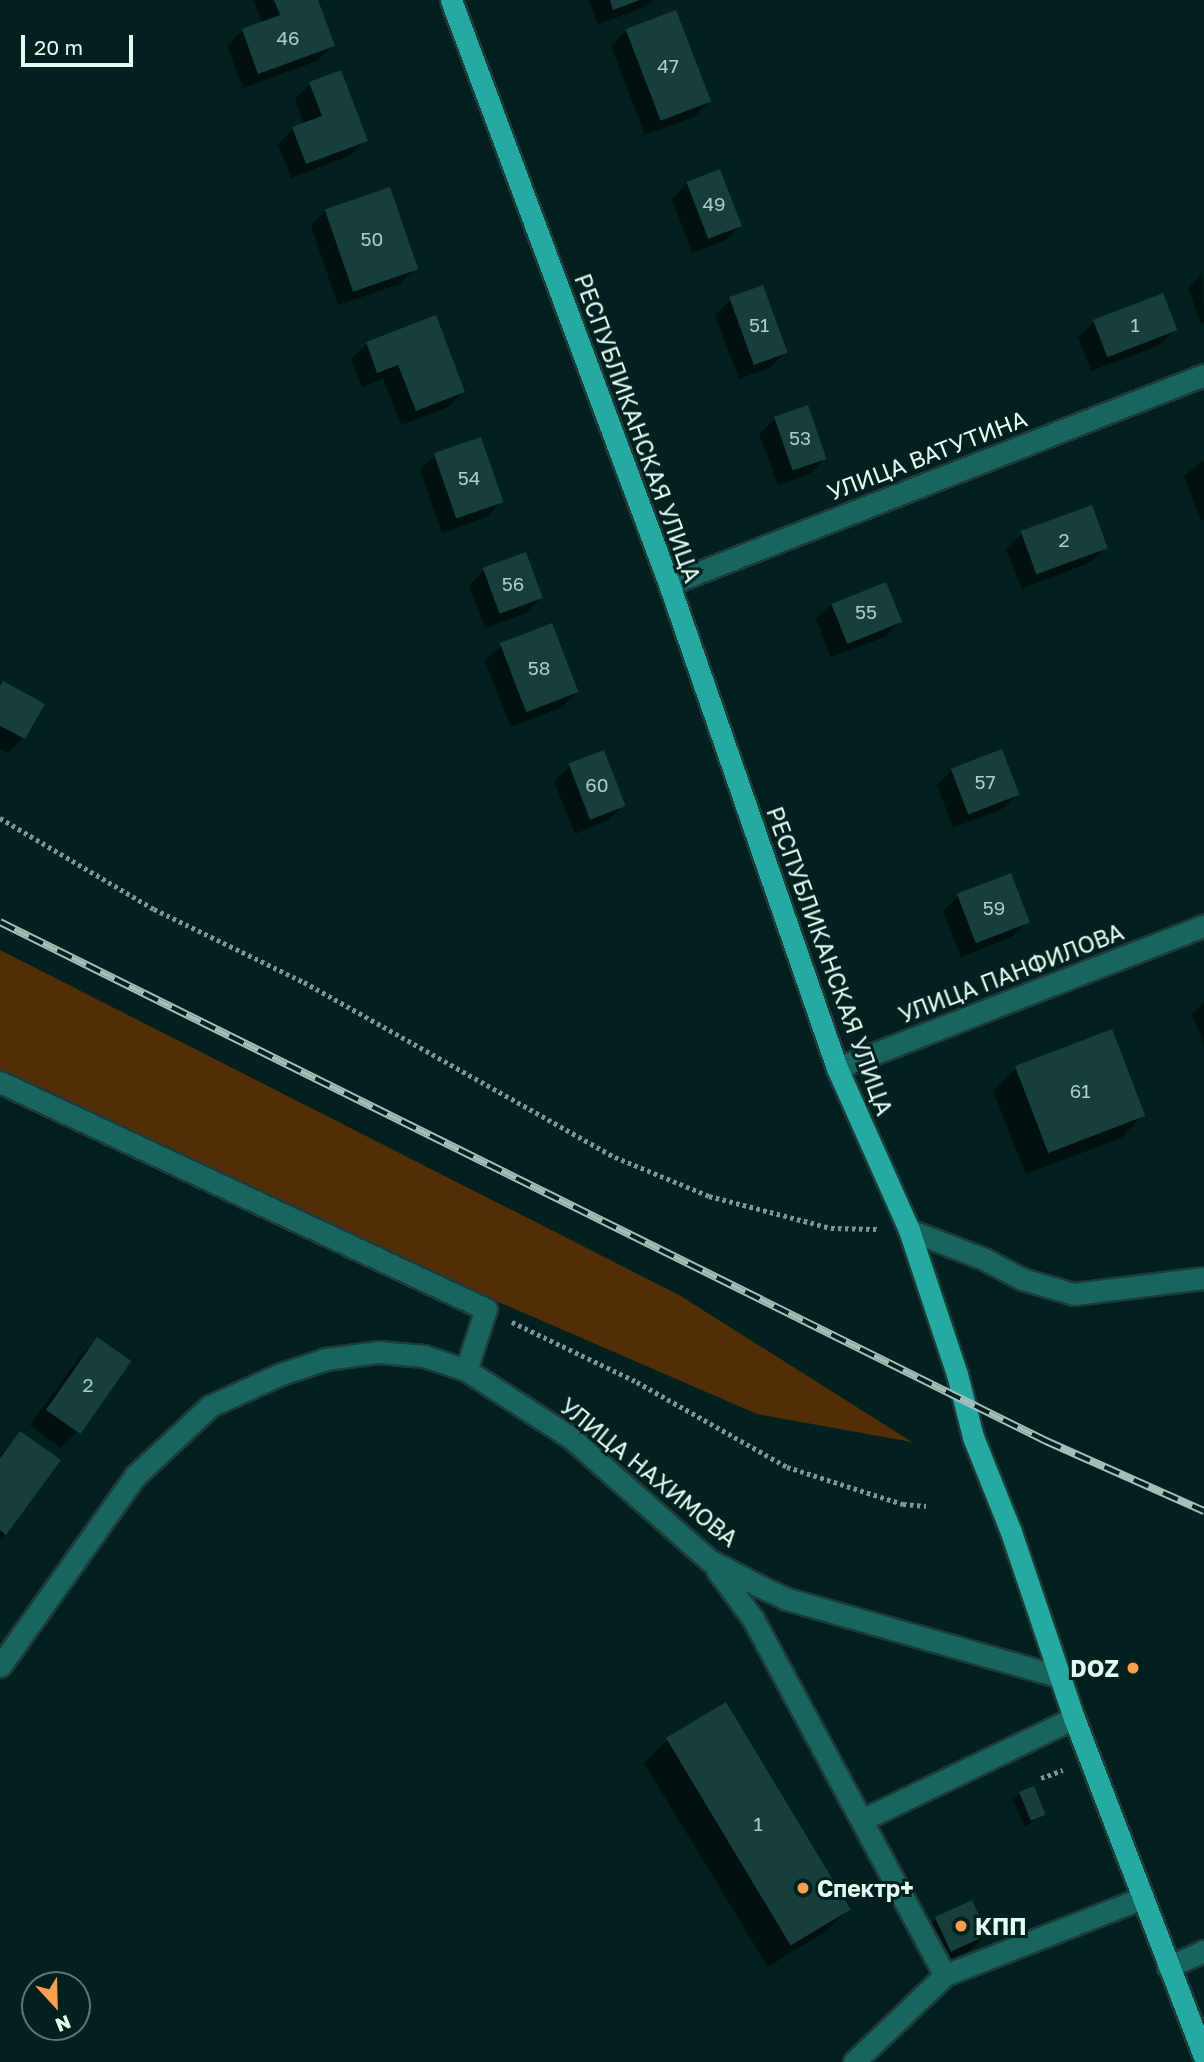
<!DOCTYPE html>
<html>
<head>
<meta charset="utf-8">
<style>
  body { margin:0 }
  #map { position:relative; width:1204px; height:2062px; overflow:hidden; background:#02211e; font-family:"Golos Text",sans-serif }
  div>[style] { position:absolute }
  .green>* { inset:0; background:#532d06 }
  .shadow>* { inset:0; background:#0007 }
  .building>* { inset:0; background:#163e3b; transform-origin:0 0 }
  .path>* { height:4.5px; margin-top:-2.25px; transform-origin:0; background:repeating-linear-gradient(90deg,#7c9693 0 3.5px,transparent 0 7px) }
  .roads { filter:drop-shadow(2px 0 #1d3b38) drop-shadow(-2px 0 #1d3b38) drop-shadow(0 2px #1d3b38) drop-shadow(0 -2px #1d3b38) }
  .minor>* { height:21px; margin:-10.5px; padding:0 10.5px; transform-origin:10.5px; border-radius:10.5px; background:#18655f }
  .major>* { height:21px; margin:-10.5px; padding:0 10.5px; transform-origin:10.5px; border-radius:10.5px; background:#25aaa1 }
  .rail>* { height:8px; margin-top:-4px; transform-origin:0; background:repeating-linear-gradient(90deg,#02211e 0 16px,#a4bdba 0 32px); box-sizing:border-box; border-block:2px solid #a4bdba }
  .dots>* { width:19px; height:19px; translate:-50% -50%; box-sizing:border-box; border:4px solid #02211e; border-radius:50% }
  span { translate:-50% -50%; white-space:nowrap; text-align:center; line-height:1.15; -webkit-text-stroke:6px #02211e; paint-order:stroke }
  .number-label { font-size:19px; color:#b0cac7 }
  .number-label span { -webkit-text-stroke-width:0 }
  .street-label { font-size:23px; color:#e3f9f6 }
  .poi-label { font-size:23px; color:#e3f9f6; font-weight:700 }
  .right { translate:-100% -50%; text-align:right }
  .left { translate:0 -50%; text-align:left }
  .north { position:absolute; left:21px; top:1971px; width:70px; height:70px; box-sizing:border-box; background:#02211e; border:2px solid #5c7774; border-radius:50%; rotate:158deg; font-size:19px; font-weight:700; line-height:28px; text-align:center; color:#e3f9f6 }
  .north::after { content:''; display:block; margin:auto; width:24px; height:32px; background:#f99f4d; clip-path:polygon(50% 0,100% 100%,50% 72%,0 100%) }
  .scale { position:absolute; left:21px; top:35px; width:112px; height:32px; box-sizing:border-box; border:4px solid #e3f9f6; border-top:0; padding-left:9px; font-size:21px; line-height:24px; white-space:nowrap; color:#e3f9f6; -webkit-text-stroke:5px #02211e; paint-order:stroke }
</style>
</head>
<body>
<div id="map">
  <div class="green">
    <i style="clip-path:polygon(0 950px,679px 1295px,912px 1442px,757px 1414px,0 1086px)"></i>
  </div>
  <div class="shadow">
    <i style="clip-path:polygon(254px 0,316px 0,333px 46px,317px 61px,243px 88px,227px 46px,243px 30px,262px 23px)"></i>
    <i style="clip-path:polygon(589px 0,653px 0,646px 7px,598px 24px)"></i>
    <i style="clip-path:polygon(626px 31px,709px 102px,694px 117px,645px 135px,611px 46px)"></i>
    <i style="clip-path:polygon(310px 84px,366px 140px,351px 155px,291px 178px,278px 144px,293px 129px,304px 124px,295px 99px)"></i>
    <i style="clip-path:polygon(687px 183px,740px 226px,724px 241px,692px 253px,672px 199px)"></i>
    <i style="clip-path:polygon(326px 210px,416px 268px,400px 284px,338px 305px,311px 226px)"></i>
    <i style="clip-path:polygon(1203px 273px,1204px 323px,1201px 324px,1188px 288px)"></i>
    <i style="clip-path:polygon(730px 300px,786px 352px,771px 367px,739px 379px,715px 315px)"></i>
    <i style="clip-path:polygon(1094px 322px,1175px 330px,1160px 345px,1091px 371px,1078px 337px)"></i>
    <i style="clip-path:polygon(367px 344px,463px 392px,448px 407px,401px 425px,383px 379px,362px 387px,351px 359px)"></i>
    <i style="clip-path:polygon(807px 407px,825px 459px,810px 474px,778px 485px,759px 434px,775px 419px)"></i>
    <i style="clip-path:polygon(435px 455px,502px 501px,487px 517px,442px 533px,420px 470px)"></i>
    <i style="clip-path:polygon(1204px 459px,1204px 520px,1201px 521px,1184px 476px)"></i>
    <i style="clip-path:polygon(1022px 534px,1106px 547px,1091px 562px,1022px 589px,1006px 549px)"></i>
    <i style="clip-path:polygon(484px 570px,541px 598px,526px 613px,485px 628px,469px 586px)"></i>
    <i style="clip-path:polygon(831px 604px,900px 622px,885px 637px,831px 657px,816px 619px)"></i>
    <i style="clip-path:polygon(501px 646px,577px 692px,562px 707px,511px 727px,485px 661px)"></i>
    <i style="clip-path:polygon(4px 683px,42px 704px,23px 738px,8px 753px,0 749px,0 687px)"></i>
    <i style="clip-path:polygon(603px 752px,624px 805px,608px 820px,575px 834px,554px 781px,570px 766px)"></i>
    <i style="clip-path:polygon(952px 770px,1018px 794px,1002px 809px,953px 828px,937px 785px)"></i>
    <i style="clip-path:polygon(958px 896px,1028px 921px,1013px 936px,961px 957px,943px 911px)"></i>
    <i style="clip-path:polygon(1204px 1002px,1204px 1045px,1192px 1014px)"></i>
    <i style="clip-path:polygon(1016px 1068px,1143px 1115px,1121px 1138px,1026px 1174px,993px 1091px)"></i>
    <i style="clip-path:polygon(97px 1339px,76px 1433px,61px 1448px,30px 1425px,82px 1354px)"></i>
    <i style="clip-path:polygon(20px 1433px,5px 1534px,0 1539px,0 1455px)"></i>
    <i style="clip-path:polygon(725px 1705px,849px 1909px,826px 1931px,768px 1967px,644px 1763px,667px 1740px)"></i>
    <i style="clip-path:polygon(1020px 1793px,1044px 1814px,1025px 1827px,1013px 1800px)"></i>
    <i style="clip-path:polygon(936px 1919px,986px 1935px,971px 1950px,935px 1966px,920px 1934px)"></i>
  </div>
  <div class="building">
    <i style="clip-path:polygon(274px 0,318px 0,335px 46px,258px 74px,242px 29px,280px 15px)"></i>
    <i style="clip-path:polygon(610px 0,640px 0,613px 10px)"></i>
    <i style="left:676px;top:10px;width:98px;height:54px;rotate:69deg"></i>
    <i style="clip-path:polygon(341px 70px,368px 141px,306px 164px,292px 127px,322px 116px,309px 82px)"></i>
    <i style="left:720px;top:169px;width:61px;height:36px;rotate:69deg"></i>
    <i style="left:390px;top:187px;width:87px;height:69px;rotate:71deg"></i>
    <i style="left:763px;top:285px;width:72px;height:36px;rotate:70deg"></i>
    <i style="left:1163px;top:293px;width:40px;height:75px;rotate:69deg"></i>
    <i style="clip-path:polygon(436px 315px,465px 392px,416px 411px,398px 365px,377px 373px,366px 342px)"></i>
    <i style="left:808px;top:405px;width:57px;height:36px;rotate:71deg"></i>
    <i style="left:481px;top:437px;width:69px;height:50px;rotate:71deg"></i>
    <i style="left:1092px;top:505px;width:46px;height:76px;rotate:70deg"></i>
    <i style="left:526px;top:552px;width:49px;height:46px;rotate:70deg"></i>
    <i style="left:886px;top:582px;width:43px;height:59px;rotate:68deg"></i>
    <i style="left:552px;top:623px;width:74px;height:56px;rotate:69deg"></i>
    <i style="clip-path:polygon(3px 681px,45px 704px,25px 739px,0 726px,0 687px)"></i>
    <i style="left:1002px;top:749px;width:49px;height:55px;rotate:69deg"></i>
    <i style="left:604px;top:750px;width:60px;height:38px;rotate:69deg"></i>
    <i style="left:1011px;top:873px;width:53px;height:58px;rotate:69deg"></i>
    <i style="left:1112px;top:1029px;width:93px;height:104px;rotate:69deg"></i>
    <i style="left:97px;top:1337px;width:42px;height:89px;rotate:35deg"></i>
    <i style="clip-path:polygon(20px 1431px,61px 1460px,6px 1535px,0 1530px,0 1458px)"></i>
    <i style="left:726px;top:1702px;width:242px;height:70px;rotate:59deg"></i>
    <i style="left:1034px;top:1786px;width:31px;height:16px;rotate:68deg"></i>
    <i style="left:972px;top:1900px;width:38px;height:41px;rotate:65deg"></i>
  </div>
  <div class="path">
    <i style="left:0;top:818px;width:179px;rotate:30.6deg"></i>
    <i style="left:154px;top:909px;width:167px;rotate:26deg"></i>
    <i style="left:304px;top:982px;width:357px;rotate:29.4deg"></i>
    <i style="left:615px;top:1157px;width:102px;rotate:22.5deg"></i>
    <i style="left:709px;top:1196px;width:126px;rotate:14.7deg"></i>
    <i style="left:831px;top:1228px;width:46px;rotate:1.2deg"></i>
    <i style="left:512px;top:1322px;width:139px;rotate:25.6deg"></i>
    <i style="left:637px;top:1382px;width:172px;rotate:29.5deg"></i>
    <i style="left:787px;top:1467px;width:122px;rotate:17.7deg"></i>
    <i style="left:903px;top:1504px;width:23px;rotate:5deg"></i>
    <i style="left:1041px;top:1778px;width:23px;rotate:-20deg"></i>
  </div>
  <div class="roads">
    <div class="minor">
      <i style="left:669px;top:584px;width:574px;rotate:-21.34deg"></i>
      <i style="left:837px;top:1068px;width:394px;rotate:-21.2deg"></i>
      <i style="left:0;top:1082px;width:536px;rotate:25.04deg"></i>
      <i style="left:486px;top:1309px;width:64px;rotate:108.2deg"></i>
      <i style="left:909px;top:1230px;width:80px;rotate:21.1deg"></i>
      <i style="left:984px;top:1259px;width:43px;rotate:27.8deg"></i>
      <i style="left:1022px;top:1279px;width:54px;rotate:16.1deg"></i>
      <i style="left:1074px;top:1294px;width:131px;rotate:-7deg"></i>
      <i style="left:717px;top:1570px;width:61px;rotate:53.7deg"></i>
      <i style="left:753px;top:1619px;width:404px;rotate:61.7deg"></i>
      <i style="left:0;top:1666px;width:233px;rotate:-54.6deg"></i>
      <i style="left:135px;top:1476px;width:103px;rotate:-43deg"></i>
      <i style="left:210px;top:1406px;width:78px;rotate:-24.3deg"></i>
      <i style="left:281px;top:1374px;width:47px;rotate:-18.4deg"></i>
      <i style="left:326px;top:1359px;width:52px;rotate:-7.7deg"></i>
      <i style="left:378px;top:1352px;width:46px;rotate:5deg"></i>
      <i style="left:424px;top:1356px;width:44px;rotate:18.4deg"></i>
      <i style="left:466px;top:1370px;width:124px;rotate:32.8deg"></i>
      <i style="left:570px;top:1437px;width:186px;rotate:41.5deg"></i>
      <i style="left:709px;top:1560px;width:54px;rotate:27.5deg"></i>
      <i style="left:757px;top:1585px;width:33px;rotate:25deg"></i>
      <i style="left:787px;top:1599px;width:285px;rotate:15.9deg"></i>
      <i style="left:862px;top:1820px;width:235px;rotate:-25.7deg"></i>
      <i style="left:1168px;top:1967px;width:39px;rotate:-24deg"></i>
      <i style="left:854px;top:2062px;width:126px;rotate:-43.7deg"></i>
      <i style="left:945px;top:1975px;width:212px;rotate:-21.3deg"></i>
    </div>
    <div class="major">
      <i style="left:451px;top:0;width:623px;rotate:69.53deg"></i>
      <i style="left:669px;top:584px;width:512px;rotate:70.86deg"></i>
      <i style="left:837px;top:1068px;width:177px;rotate:66deg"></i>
      <i style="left:909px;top:1230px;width:152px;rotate:71.6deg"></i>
      <i style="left:957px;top:1374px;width:65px;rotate:75.7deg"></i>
      <i style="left:973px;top:1437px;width:102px;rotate:68.2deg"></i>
      <i style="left:1011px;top:1532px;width:196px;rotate:71.3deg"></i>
      <i style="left:1074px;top:1718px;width:363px;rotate:69deg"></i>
    </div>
  </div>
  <div class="rail">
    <i style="left:0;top:922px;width:1168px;rotate:26.39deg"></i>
    <i style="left:1046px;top:1441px;width:173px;rotate:23.9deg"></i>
  </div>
  <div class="dots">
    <i style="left:1133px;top:1668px;background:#f99f4d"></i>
    <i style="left:803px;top:1888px;background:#f99f4d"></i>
    <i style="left:961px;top:1926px;background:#f99f4d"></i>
  </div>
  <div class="number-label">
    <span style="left:288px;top:38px">46</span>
    <span style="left:668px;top:66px">47</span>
    <span style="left:714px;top:204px">49</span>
    <span style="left:372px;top:239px">50</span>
    <span style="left:759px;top:325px">51</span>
    <span style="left:1135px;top:325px">1</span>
    <span style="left:800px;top:438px">53</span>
    <span style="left:469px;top:478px">54</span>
    <span style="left:1064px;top:540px">2</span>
    <span style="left:513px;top:584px">56</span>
    <span style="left:866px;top:612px">55</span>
    <span style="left:539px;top:668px">58</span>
    <span style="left:985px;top:782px">57</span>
    <span style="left:597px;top:785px">60</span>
    <span style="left:994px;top:908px">59</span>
    <span style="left:1080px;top:1091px">61</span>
    <span style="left:88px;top:1385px">2</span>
    <span style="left:758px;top:1824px">1</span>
  </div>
  <div class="street-label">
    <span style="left:638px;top:428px;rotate:70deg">РЕСПУБЛИКАНСКАЯ УЛИЦА</span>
    <span style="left:927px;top:455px;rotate:-21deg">УЛИЦА ВАТУТИНА</span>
    <span style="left:830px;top:961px;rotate:70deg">РЕСПУБЛИКАНСКАЯ УЛИЦА</span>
    <span style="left:1011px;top:973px;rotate:-21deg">УЛИЦА ПАНФИЛОВА</span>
    <span style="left:649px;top:1472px;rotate:39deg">УЛИЦА НАХИМОВА</span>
  </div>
  <div class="poi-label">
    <span class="right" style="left:1119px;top:1668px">DOZ</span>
    <span class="left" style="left:817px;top:1888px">Спектр+</span>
    <span class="left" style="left:975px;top:1926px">КПП</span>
  </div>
  <div class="north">N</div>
  <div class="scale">20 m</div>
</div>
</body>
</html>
